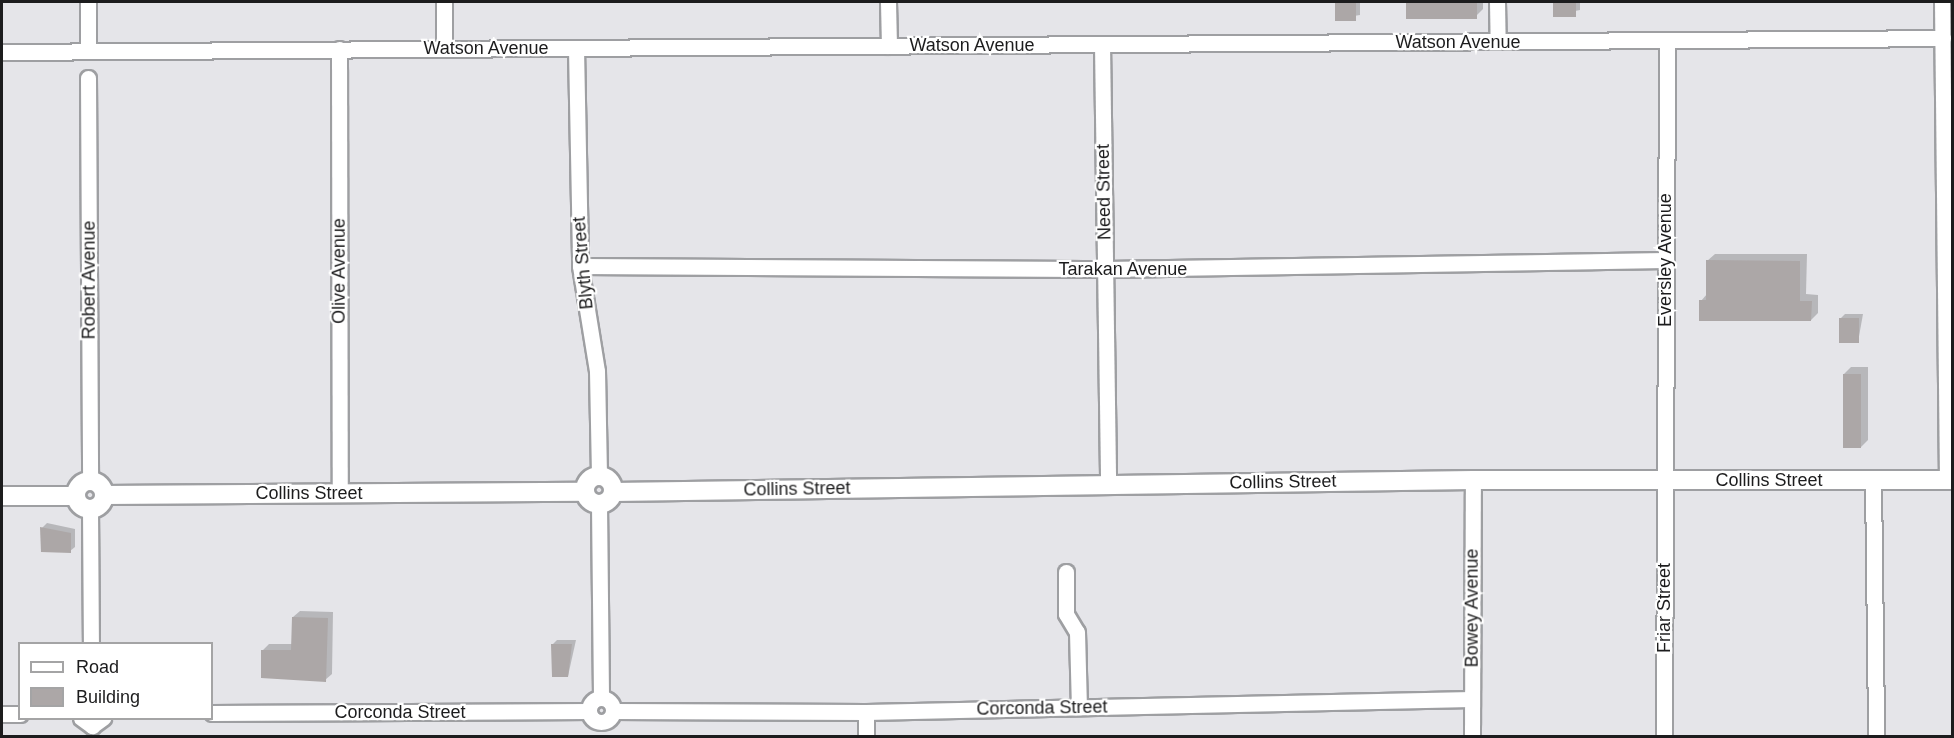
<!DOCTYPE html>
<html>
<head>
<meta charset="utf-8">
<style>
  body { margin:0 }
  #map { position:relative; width:1954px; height:738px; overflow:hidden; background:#e5e5e9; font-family:Helvetica,sans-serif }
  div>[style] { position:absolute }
  .shadow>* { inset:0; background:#0003 }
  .building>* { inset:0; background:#aca7a7; transform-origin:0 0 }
  .roads { filter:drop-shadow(2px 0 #9e9fa2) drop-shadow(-2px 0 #9e9fa2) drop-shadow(0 2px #9e9fa2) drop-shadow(0 -2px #9e9fa2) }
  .minor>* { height:15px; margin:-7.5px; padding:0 7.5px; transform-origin:7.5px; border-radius:7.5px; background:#fff }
  .minor>.ring { margin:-7.5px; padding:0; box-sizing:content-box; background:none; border:15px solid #fff; border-radius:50% }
  .tertiary>* { height:18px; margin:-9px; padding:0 9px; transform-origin:9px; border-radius:9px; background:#fff }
  .tertiary>.ring { margin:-9px; padding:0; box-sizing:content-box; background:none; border:18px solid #fff; border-radius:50% }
  span { translate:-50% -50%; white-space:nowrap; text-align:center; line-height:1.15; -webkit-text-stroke:4.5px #fff; paint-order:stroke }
  .street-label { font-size:18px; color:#1c1c1d }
  .frame { position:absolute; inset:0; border:3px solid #1c1c1d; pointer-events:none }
  .legend { position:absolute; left:18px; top:642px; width:195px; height:78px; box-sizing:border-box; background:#fff; border:2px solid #a4a4a5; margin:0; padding:8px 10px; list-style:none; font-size:18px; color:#1c1c1d }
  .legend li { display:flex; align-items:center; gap:12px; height:30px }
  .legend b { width:30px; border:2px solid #a4a4a5 }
</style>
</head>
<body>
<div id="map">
  <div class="shadow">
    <i style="clip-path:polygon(1336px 2px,1360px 2px,1360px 15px,1336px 19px)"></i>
    <i style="clip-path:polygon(1408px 2px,1483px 2px,1483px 9px,1476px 16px,1408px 18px)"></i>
    <i style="clip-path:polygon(1558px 2px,1580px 2px,1580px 10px,1555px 15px)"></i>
    <i style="clip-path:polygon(1715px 254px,1807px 254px,1806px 294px,1818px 295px,1818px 313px,1811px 320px,1701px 301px,1707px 294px,1707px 261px)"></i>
    <i style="clip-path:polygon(1845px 314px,1863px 314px,1858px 342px,1840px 319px)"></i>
    <i style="clip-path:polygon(1851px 367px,1868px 367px,1868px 440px,1861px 447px,1844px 374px)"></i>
    <i style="clip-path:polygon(47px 523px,75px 529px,75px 547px,70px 551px,42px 528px)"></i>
    <i style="clip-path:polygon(300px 611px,333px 612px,332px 674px,325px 680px,262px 651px,269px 644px,293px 644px,293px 617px)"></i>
    <i style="clip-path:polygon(557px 640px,576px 640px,568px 676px,553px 644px)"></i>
  </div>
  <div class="building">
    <i style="left:1335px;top:2px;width:21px;height:19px"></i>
    <i style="left:1406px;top:2px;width:71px;height:17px"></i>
    <i style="left:1553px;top:2px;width:23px;height:15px"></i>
    <i style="clip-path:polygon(1706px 260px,1800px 261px,1800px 301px,1812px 301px,1811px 321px,1699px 321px,1699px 300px,1706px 300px)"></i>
    <i style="left:1839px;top:318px;width:20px;height:25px"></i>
    <i style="left:1843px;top:374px;width:18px;height:74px"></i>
    <i style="clip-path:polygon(40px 527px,71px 533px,71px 553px,41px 552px)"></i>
    <i style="clip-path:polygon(292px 617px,328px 618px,326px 682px,261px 678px,261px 650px,291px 650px)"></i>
    <i style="clip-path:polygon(551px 644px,572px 644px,568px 677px,552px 677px)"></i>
  </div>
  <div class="roads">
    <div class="minor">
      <i style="left:88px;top:2px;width:49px;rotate:90deg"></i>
      <i style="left:888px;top:2px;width:44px;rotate:88.7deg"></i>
      <i style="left:1497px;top:2px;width:39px;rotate:89deg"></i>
      <i style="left:1942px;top:2px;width:478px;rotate:89.4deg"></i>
      <i style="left:1102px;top:44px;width:441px;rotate:89.2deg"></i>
      <i style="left:576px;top:48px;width:218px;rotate:88.9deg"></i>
      <i style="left:580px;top:266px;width:106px;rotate:80.8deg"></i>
      <i style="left:597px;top:371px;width:106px;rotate:88.9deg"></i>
      <i style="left:339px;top:49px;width:444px;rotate:89.9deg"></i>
      <i style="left:444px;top:49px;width:47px;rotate:-90deg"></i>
      <i style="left:2px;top:52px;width:1941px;rotate:-0.41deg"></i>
      <i style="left:88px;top:78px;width:403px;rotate:89.7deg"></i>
      <i style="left:580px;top:266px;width:525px;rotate:0.33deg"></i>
      <i style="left:1105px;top:269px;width:560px;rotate:-0.92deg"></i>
      <i style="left:1873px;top:480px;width:256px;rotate:89.3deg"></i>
      <i style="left:599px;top:504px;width:194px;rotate:89.4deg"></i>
      <i style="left:90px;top:509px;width:135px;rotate:89.6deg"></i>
      <i style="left:1066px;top:572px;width:42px;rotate:90deg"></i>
      <i style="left:1066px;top:614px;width:21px;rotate:59deg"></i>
      <i style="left:1077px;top:632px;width:75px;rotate:88.5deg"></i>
      <i class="ring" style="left:589px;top:698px;width:9px;height:9px"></i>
      <i style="left:613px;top:711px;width:253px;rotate:0.2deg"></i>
      <i style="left:866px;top:712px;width:606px;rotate:-1.23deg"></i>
      <i style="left:212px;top:713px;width:377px;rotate:-0.3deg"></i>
      <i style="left:2px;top:714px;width:18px"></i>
      <i style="left:81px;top:718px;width:14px;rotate:36deg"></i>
      <i style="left:92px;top:726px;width:14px;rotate:-36deg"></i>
      <i style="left:866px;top:736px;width:24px;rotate:-90deg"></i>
      <i style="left:1472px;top:736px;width:256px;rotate:-89.8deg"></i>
      <i style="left:1664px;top:736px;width:696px;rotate:-89.75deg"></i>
    </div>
    <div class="tertiary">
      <i class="ring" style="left:585px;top:476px;width:10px;height:10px"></i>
      <i class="ring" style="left:76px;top:481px;width:10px;height:10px"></i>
      <i style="left:613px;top:492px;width:860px;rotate:-0.8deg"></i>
      <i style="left:1473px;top:480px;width:479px"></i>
      <i style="left:104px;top:495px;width:481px;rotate:-0.4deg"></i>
      <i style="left:2px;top:496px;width:74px"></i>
    </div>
  </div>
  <div class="street-label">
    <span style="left:1458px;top:42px">Watson Avenue</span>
    <span style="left:972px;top:45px">Watson Avenue</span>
    <span style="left:486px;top:48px">Watson Avenue</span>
    <span style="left:1104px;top:192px;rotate:-91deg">Need Street</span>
    <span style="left:1665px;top:260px;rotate:-90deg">Eversley Avenue</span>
    <span style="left:583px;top:263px;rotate:-95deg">Blyth Street</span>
    <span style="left:1123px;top:269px">Tarakan Avenue</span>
    <span style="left:339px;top:271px;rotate:-90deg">Olive Avenue</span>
    <span style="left:89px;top:280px;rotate:-90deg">Robert Avenue</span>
    <span style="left:1769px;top:480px">Collins Street</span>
    <span style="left:1283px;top:482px;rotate:-1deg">Collins Street</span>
    <span style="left:797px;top:489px;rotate:-1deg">Collins Street</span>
    <span style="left:309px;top:493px">Collins Street</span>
    <span style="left:1472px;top:608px;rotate:-90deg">Bowey Avenue</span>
    <span style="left:1664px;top:608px;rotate:-90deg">Friar Street</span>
    <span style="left:1042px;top:708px;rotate:-1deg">Corconda Street</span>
    <span style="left:400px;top:712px">Corconda Street</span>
  </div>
  <div class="frame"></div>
  <ul class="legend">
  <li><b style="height:8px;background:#fff"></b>Road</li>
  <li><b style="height:16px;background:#aca7a7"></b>Building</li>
  </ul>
</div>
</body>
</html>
